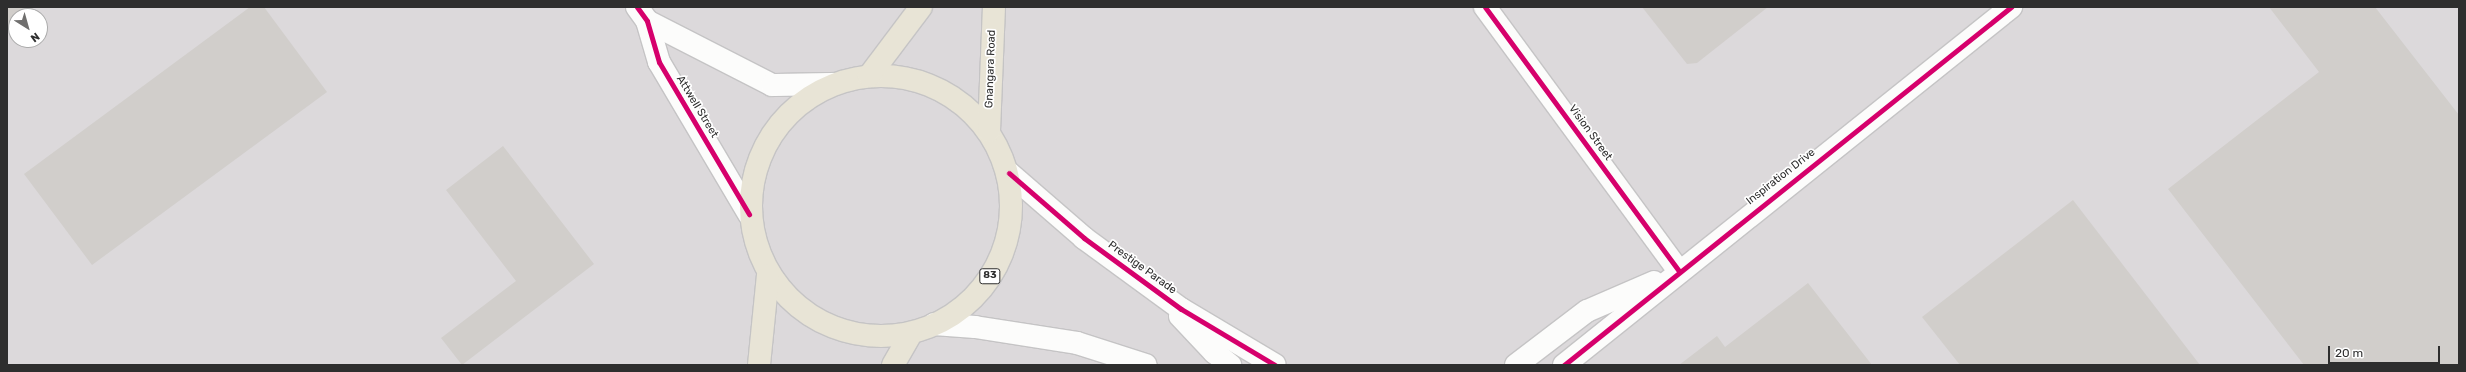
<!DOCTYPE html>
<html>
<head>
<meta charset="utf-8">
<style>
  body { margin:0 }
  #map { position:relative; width:2466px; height:372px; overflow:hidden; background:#ece8e4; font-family:Rubik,sans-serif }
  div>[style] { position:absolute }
  .industrial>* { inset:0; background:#dcd9db }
  .building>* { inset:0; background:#d1cecb }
  .roads { filter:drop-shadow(1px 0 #c5c4c5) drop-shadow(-1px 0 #c5c4c5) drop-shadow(0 1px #c5c4c5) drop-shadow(0 -1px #c5c4c5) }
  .street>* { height:22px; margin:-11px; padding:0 11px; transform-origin:11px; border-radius:11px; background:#fcfcfb }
  .secondary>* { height:22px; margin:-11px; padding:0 11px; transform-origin:11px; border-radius:11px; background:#fcfcfb }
  .primary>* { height:22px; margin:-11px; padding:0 11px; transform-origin:11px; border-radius:11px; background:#e8e4d6 }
  .primary>.ring { margin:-11px; padding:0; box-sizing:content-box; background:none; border:22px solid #e8e4d6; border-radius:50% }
  .cycleway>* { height:5px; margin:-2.5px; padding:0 2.5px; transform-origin:2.5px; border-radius:2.5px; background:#d6006c }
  span { translate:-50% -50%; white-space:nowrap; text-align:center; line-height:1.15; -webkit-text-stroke:3.5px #fff; paint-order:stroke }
  .shield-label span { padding:1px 3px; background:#fff; border:1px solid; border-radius:3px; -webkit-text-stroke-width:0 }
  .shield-label { font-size:10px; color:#2e2e2e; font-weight:700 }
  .street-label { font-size:11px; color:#2e2e2e }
  .frame { position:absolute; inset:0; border:8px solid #2e2e2e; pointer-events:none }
  .north { position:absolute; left:8px; top:8px; width:40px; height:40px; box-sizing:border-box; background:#fff; border:1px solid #ababab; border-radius:50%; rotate:143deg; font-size:11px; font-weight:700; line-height:16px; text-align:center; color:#2e2e2e }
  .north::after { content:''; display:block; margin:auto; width:14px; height:18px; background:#706f6e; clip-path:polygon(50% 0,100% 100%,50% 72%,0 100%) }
  .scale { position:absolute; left:2328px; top:346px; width:112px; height:18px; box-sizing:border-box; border:2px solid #2e2e2e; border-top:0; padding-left:5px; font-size:12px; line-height:14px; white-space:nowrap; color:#2e2e2e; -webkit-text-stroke:3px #fff; paint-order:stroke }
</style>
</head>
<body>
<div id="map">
  <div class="industrial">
    <i style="clip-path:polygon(evenodd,7px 7px,2459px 7px,2459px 365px,7px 365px,7px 7px,16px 16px,40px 16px,40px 40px,16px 40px,16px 16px)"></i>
  </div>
  <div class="building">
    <i style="clip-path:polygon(7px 7px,35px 7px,24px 16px,16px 16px,16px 22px,7px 29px)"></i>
    <i style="clip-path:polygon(250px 7px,264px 7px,327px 92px,92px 265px,24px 174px)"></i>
    <i style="clip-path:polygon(1642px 7px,1768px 7px,1697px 63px,1687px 64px)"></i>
    <i style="clip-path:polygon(2269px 7px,2375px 7px,2459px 115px,2459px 365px,2304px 365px,2168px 189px,2319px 72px)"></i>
    <i style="clip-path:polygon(503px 146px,594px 264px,462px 365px,441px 338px,516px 281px,446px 190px)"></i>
    <i style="clip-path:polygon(2073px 200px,2200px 365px,1960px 365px,1922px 317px)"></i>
    <i style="clip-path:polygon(1808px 283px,1872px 365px,1679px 365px,1717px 336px,1725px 347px)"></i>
  </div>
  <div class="roads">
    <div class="street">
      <i style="left:1485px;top:7px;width:328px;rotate:53.7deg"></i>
      <i style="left:1516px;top:365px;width:89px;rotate:-37.3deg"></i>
      <i style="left:1587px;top:311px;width:73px;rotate:-23.4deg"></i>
      <i style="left:1564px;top:365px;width:573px;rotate:-38.69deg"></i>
    </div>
    <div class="secondary">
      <i style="left:637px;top:7px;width:17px;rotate:54deg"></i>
      <i style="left:647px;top:21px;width:43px;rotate:73.7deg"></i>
      <i style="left:659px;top:62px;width:177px;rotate:59.4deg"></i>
      <i style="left:647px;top:21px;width:140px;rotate:27.1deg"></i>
      <i style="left:772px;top:85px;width:61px;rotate:-0.9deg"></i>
      <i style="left:1009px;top:173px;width:99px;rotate:40.9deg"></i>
      <i style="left:1084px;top:238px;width:120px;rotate:36.2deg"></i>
      <i style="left:1181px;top:309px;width:109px;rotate:30.8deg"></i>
      <i style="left:1180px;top:316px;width:50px;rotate:46.6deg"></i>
      <i style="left:1214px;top:352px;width:21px;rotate:39deg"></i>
      <i style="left:934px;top:324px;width:41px;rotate:4.2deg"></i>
      <i style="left:975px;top:327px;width:103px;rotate:8.9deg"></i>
      <i style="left:1077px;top:343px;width:72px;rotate:17.7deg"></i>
    </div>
    <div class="primary">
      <i class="ring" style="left:751px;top:76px;width:238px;height:238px"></i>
      <i style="left:869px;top:76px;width:86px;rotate:-53deg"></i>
      <i style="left:989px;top:131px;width:124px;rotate:-87.7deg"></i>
      <i style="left:759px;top:365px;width:90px;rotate:-84.3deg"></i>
      <i style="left:893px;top:365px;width:36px;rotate:-60deg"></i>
    </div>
  </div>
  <div class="cycleway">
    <i style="left:637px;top:7px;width:17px;rotate:54deg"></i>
    <i style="left:647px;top:21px;width:43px;rotate:73.7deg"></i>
    <i style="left:659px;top:62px;width:177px;rotate:59.4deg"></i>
    <i style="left:1485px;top:7px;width:328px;rotate:53.7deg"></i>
    <i style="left:1009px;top:173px;width:99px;rotate:40.9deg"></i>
    <i style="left:1084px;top:238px;width:120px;rotate:36.2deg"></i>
    <i style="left:1181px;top:309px;width:109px;rotate:30.8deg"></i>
    <i style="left:1564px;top:365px;width:573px;rotate:-38.69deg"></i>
  </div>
  <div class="shield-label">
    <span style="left:990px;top:276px">83</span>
  </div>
  <div class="street-label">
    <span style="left:991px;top:69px;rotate:-88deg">Gnangara Road</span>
    <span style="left:697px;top:107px;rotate:59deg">Attwell Street</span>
    <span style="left:1590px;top:133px;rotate:54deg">Vision Street</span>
    <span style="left:1781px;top:177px;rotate:-38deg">Inspiration Drive</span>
    <span style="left:1142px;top:268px;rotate:36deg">Prestige Parade</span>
  </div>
  <div class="frame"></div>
  <div class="north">N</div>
  <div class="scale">20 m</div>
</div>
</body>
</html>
